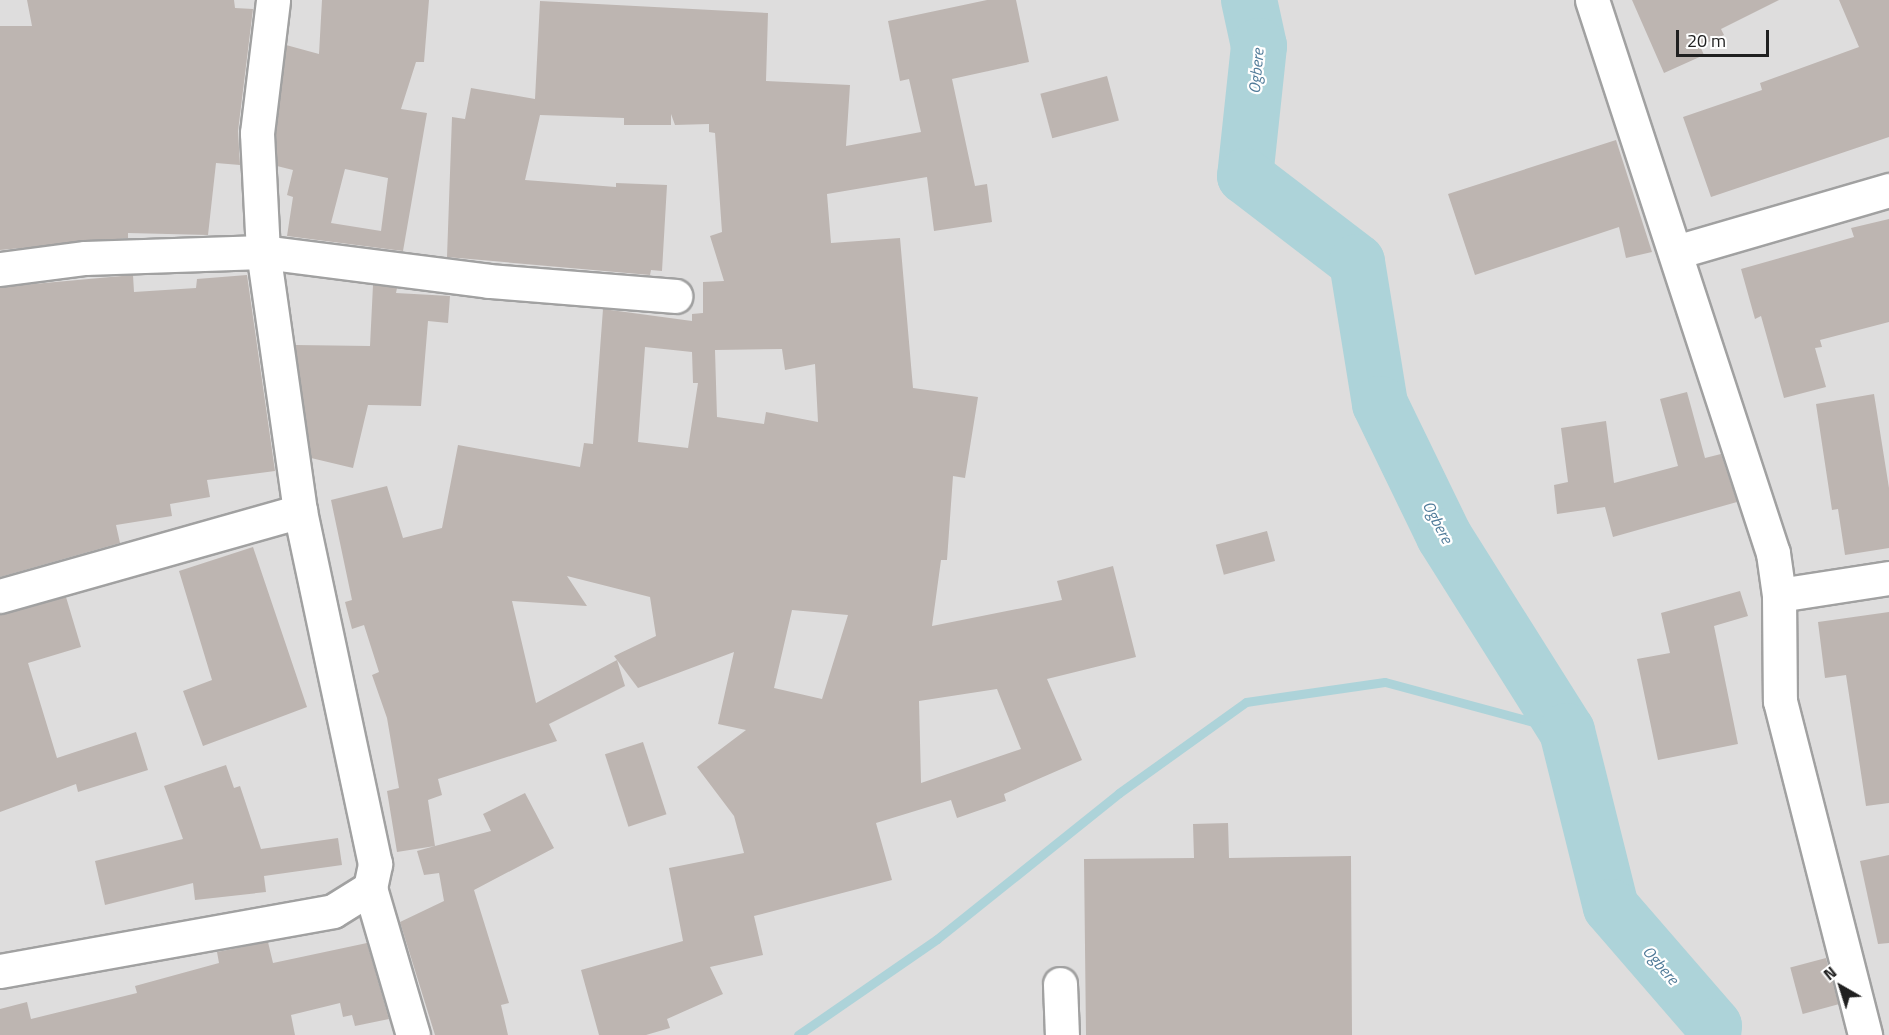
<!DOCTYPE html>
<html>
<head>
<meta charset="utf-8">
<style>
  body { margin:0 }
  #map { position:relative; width:1889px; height:1035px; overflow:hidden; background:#f0ece8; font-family:"Titillium Web",sans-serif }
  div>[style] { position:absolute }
  .residential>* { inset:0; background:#dedddd; transform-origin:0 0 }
  .stream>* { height:9px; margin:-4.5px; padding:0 4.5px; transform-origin:4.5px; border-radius:4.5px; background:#add3d9 }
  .river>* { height:56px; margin:-28px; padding:0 28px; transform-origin:28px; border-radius:28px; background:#add3d9 }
  .building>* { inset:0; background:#bdb5b1; transform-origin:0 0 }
  .roads { filter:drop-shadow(2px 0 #a1a1a1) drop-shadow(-2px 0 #a1a1a1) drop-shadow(0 2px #a1a1a1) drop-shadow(0 -2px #a1a1a1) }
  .minor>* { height:33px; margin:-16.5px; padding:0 16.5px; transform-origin:16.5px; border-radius:16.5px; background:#fff }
  .tertiary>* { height:33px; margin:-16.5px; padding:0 16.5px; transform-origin:16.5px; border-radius:16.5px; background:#fff }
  span { translate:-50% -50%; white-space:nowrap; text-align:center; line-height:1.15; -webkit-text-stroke:4.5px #fff; paint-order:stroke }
  .water-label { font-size:16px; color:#4f7a98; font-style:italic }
  .north { position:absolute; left:1811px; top:957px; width:60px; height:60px; -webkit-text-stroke:4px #fff; paint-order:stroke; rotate:321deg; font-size:16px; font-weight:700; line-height:24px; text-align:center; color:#202020 }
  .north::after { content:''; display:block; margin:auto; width:21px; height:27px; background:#202020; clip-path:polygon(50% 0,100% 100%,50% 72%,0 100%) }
  .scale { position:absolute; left:1676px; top:30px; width:93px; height:27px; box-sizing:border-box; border:3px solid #202020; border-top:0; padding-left:8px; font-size:18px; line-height:21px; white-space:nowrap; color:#202020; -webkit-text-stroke:4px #fff; paint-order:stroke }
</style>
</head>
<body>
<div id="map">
  <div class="residential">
    <i style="left:0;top:0;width:1889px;height:1035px"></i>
  </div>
  <div class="stream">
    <i style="left:798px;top:1035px;width:169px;rotate:-34.6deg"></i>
    <i style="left:937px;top:939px;width:233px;rotate:-38.7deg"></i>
    <i style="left:1119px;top:793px;width:156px;rotate:-35.6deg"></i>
    <i style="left:1246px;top:702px;width:140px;rotate:-8.2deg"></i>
    <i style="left:1385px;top:682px;width:188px;rotate:15.1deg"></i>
  </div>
  <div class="river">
    <i style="left:1249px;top:0;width:47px;rotate:77.7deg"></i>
    <i style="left:1259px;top:46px;width:131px;rotate:96.1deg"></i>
    <i style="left:1245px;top:176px;width:141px;rotate:37.5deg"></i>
    <i style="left:1357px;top:262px;width:144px;rotate:80.8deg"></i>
    <i style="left:1380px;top:404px;width:147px;rotate:64.1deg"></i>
    <i style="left:1444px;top:536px;width:231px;rotate:57.8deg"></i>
    <i style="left:1567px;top:731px;width:181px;rotate:76deg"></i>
    <i style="left:1611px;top:907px;width:157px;rotate:49.1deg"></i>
    <i style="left:1714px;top:1026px;width:9px;rotate:96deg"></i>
  </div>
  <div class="building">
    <i style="clip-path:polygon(27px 0,234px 0,235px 8px,253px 9px,238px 131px,240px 165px,216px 163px,208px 235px,128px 233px,128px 238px,0 250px,0 26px,32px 26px)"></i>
    <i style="clip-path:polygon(evenodd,322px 0,429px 0,424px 62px,416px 62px,401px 109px,427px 113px,403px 251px,287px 236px,293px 197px,287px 195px,293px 170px,277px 166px,276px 134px,286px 45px,319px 54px,322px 0,345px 169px,388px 178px,381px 231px,331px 223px,345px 169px)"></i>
    <i style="clip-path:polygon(evenodd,987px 0,1016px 0,1029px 62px,952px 79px,975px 186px,987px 184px,992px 222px,934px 231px,927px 177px,827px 194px,831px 243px,900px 238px,913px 388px,978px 397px,965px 478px,953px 476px,947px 560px,941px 560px,932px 626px,1062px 600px,1057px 581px,1113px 566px,1136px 657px,1047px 679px,1082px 760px,1004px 794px,1006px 801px,957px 818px,951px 800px,876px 823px,892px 880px,754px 916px,763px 955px,710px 967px,723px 994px,667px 1019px,670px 1028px,646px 1035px,599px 1035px,581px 970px,683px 941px,669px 868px,744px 853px,734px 816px,697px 767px,746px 730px,718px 724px,734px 652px,638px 688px,614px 656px,656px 636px,650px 597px,567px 576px,587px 606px,512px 601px,536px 703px,617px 660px,625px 686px,549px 724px,557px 741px,438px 779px,442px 795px,428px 800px,435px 846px,491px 831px,483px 814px,525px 793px,554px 848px,474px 890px,509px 1003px,501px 1005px,508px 1035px,435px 1035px,400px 922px,444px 901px,439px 873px,424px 875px,417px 851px,435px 846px,397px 852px,387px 791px,399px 788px,387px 718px,372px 675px,379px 672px,364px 625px,352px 629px,345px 602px,352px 600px,331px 500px,387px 486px,403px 538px,442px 528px,458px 445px,580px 467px,584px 443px,593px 444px,603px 309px,692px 321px,692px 314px,703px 313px,703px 282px,724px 281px,710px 236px,722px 232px,715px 133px,709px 132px,709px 124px,675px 125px,671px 114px,671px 125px,624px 125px,624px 118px,540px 115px,525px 180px,616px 187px,616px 183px,667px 185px,662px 271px,651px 270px,650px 275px,447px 257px,452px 117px,465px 119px,471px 88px,535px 99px,540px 1px,768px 13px,766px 81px,850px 85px,846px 146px,921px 132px,909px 79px,900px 81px,888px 21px,987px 0,645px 347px,692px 352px,693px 383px,698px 383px,688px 448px,638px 442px,645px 347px,987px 0,782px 349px,785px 370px,815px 364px,818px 422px,766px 412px,764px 424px,717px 417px,715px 350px,782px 349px,987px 0,792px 610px,848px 615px,822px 699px,774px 688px,792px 610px,987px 0,997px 689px,1021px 749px,921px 783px,919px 701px,997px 689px)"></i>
    <i style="clip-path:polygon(1632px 0,1779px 0,1721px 29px,1724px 35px,1700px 46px,1704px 55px,1664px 73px)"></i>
    <i style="clip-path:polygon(1839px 0,1889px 0,1889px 137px,1711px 197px,1683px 117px,1762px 90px,1760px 83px,1859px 47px)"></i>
    <i style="left:1107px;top:76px;width:46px;height:69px;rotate:75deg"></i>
    <i style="clip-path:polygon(1616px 140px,1652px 252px,1626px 258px,1619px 227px,1475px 275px,1448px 194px)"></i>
    <i style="clip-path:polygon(1889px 219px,1889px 322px,1820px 340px,1822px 347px,1815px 348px,1826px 387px,1784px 398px,1761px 316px,1755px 319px,1741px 269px,1854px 237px,1851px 228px)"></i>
    <i style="clip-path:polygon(133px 275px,134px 292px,196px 288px,197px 279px,247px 275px,275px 471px,207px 480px,210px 497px,170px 504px,172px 516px,116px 525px,120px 543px,0 577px,0 287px)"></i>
    <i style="clip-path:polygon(373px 285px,397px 288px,396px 293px,450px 296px,448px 323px,428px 321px,421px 406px,368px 405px,353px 468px,311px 458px,295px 345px,370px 346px)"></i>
    <i style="clip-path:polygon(1687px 392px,1705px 458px,1721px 454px,1737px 502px,1613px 537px,1605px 507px,1557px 514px,1554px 485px,1568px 482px,1561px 428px,1606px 421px,1614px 483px,1678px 466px,1660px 399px)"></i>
    <i style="clip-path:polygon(1874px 394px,1889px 488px,1889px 548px,1845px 555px,1838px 509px,1832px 510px,1816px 404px)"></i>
    <i style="left:1267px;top:531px;width:31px;height:53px;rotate:75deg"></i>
    <i style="clip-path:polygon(253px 547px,307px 707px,203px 746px,183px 691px,212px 680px,179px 571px)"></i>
    <i style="clip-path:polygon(1740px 591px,1748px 616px,1714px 626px,1738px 744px,1658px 760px,1637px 659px,1670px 653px,1661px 613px)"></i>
    <i style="clip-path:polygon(66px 597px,81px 647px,28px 663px,57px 758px,136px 732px,148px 770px,78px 792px,76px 784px,0 812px,0 614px)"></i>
    <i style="clip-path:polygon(1889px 612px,1889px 803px,1866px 806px,1846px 675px,1825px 678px,1818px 622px)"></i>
    <i style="left:643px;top:742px;width:76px;height:40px;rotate:72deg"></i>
    <i style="clip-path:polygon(226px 765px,234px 788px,240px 786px,261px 849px,338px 838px,342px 865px,264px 876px,266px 892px,195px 900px,193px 883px,105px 905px,95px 861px,183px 839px,164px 786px)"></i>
    <i style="clip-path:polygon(1228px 823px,1229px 858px,1351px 856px,1352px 1035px,1086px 1035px,1084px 859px,1194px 858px,1193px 824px)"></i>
    <i style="clip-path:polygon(1889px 855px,1889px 943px,1878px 944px,1860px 861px)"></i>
    <i style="clip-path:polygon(268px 942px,273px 963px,367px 943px,389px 1019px,355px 1026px,352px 1015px,343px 1017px,340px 1003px,291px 1015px,295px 1035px,0 1035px,0 1009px,27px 1002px,31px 1019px,137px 993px,135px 986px,219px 963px,217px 952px)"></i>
    <i style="left:1826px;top:958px;width:48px;height:37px;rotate:75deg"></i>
  </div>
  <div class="roads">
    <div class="minor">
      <i style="left:1592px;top:0;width:582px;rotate:71.88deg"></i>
      <i style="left:1773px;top:553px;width:42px;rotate:81.9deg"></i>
      <i style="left:1779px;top:595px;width:106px;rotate:89.5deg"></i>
      <i style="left:1780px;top:701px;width:345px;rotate:75.7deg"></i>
      <i style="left:1676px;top:252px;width:222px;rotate:-16.2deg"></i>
      <i style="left:0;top:269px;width:86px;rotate:-7.4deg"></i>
      <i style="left:85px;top:258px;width:178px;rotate:-1.9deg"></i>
      <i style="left:263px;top:252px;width:228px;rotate:7.3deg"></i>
      <i style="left:489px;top:281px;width:187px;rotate:4.6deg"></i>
      <i style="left:1779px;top:595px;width:111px;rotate:-8.8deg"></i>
      <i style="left:0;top:596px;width:312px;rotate:-15.8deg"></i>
      <i style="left:370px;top:888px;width:153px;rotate:73.7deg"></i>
      <i style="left:1060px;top:984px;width:51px;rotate:87.8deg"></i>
    </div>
    <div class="tertiary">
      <i style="left:0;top:971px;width:338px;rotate:-10.2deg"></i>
      <i style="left:333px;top:911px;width:44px;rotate:-31.9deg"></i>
      <i style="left:370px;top:888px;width:25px;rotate:-78deg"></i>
      <i style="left:375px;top:864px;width:361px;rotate:-102deg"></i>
      <i style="left:300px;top:511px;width:262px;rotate:-98.1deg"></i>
      <i style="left:263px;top:252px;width:119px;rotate:-92.9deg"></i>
      <i style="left:257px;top:133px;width:134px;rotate:-83.1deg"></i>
    </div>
  </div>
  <div class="water-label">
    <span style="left:1256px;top:71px;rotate:-85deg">Ogbere</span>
    <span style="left:1438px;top:522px;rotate:62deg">Ogbere</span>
    <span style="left:1661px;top:965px;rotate:49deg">Ogbere</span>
  </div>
  <div class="north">N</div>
  <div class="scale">20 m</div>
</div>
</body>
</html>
